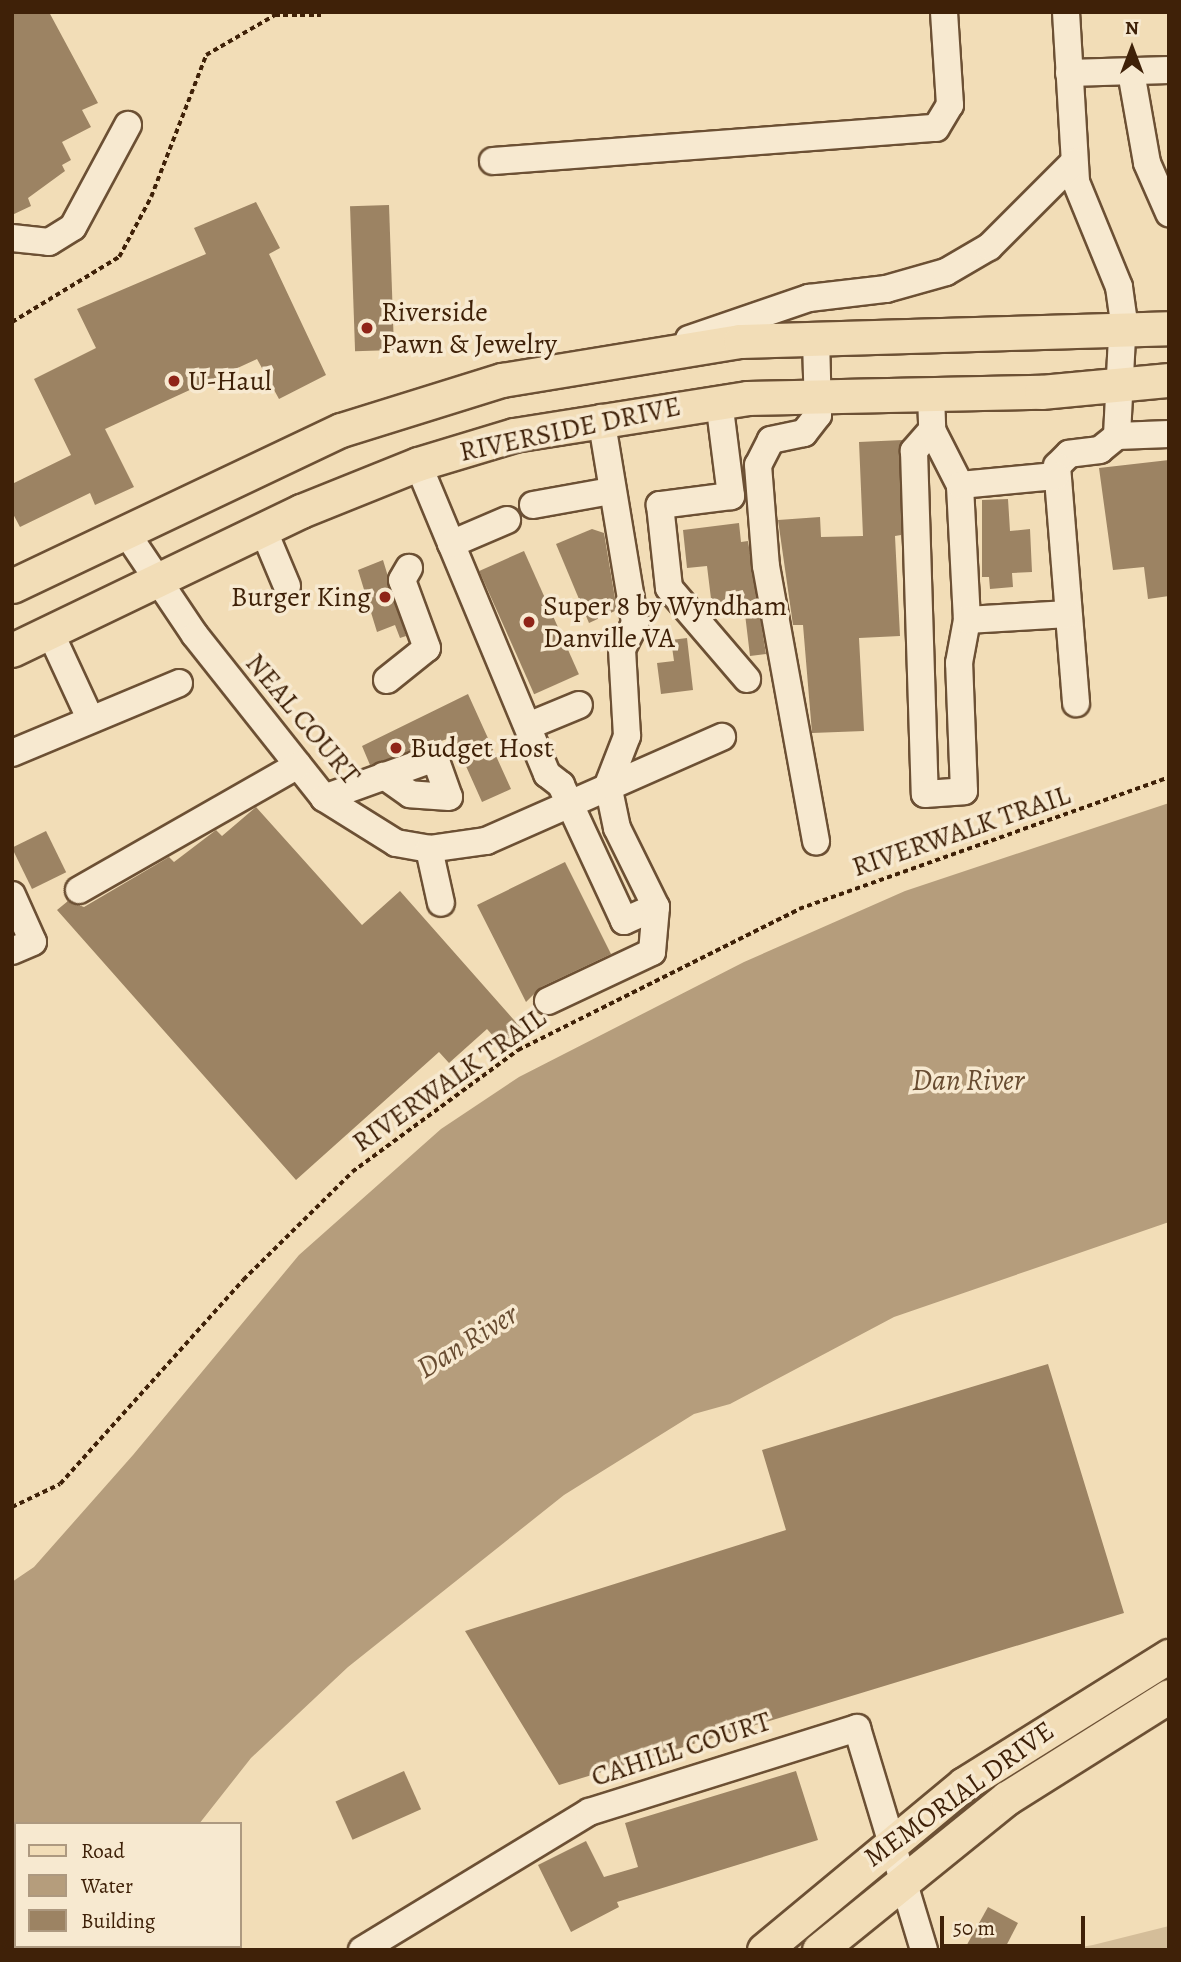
<!DOCTYPE html>
<html>
<head>
<meta charset="utf-8">
<style>
  body { margin:0 }
  #map { position:relative; width:1181px; height:1962px; overflow:hidden; background:#f2ddb7; font-family:Alegreya,serif }
  div>[style] { position:absolute }
  .green>* { inset:0; background:#d4bd99 }
  .water>* { inset:0; background:#b59d7c }
  .building>* { inset:0; background:#9c8363; transform-origin:0 0 }
  .path>* { height:3.5px; margin-top:-1.75px; transform-origin:0; background:repeating-linear-gradient(90deg,#3f2108 0 5px,transparent 0 8.5px) }
  .roads { filter:drop-shadow(2px 0 #6c5034) drop-shadow(-2px 0 #6c5034) drop-shadow(0 2px #6c5034) drop-shadow(0 -2px #6c5034) }
  .minor>* { height:26px; margin:-13px; padding:0 13px; transform-origin:13px; border-radius:13px; background:#f7e9d0 }
  .major>* { height:33px; margin:-16.5px; padding:0 16.5px; transform-origin:16.5px; border-radius:16.5px; background:#f2ddb7 }
  .dots>* { width:19px; height:19px; translate:-50% -50%; box-sizing:border-box; border:4px solid #f7e9d0; border-radius:50% }
  span { translate:-50% -50%; white-space:nowrap; text-align:center; line-height:1.15; -webkit-text-stroke:7px #f7e9d0; paint-order:stroke }
  .poi-label { font-size:28px; color:#3f2108 }
  .left { translate:0 -50%; text-align:left }
  .right { translate:-100% -50%; text-align:right }
  .street-label { font-size:28px; color:#3f2108 }
  .water-label { font-size:30px; color:#684c31; font-style:italic }
  .frame { position:absolute; inset:0; border:14px solid #3f2108; pointer-events:none }
  .legend { position:absolute; left:14px; top:1822px; width:228px; height:126px; box-sizing:border-box; background:#f7e9d0; border:2px solid #ad9980; margin:0; padding:9px 12px; list-style:none; font-size:21px; color:#3f2108 }
  .legend li { display:flex; align-items:center; gap:14px; height:35px }
  .legend b { width:35px; border:2px solid #ad9980 }
  .north { position:absolute; left:1097px; top:14px; width:70px; height:70px; -webkit-text-stroke:5px #f7e9d0; paint-order:stroke; rotate:0deg; font-size:19px; font-weight:700; line-height:28px; text-align:center; color:#3f2108 }
  .north::after { content:''; display:block; margin:auto; width:24px; height:32px; background:#3f2108; clip-path:polygon(50% 0,100% 100%,50% 72%,0 100%) }
  .scale { position:absolute; left:940px; top:1916px; width:145px; height:32px; box-sizing:border-box; border:4px solid #3f2108; border-top:0; padding-left:9px; font-size:21px; line-height:24px; white-space:nowrap; color:#3f2108; -webkit-text-stroke:5px #f7e9d0; paint-order:stroke }
</style>
</head>
<body>
<div id="map">
  <div class="green">
    <i style="clip-path:polygon(1169px 1926px,1169px 1950px,1063px 1950px,1093px 1945px)"></i>
  </div>
  <div class="water">
    <i style="clip-path:polygon(1169px 803px,1169px 1222px,894px 1317px,730px 1404px,694px 1414px,564px 1495px,348px 1667px,251px 1758px,199px 1824px,16px 1824px,16px 1946px,102px 1946px,12px 1950px,12px 1582px,34px 1567px,133px 1455px,299px 1255px,441px 1129px,519px 1077px,744px 962px,905px 891px)"></i>
  </div>
  <div class="building">
    <i style="clip-path:polygon(12px 12px,49px 12px,98px 103px,82px 110px,91px 127px,62px 142px,71px 160px,62px 165px,65px 171px,28px 198px,31px 206px,12px 215px)"></i>
    <i style="clip-path:polygon(256px 202px,280px 248px,269px 254px,326px 375px,279px 399px,257px 359px,105px 429px,134px 487px,95px 505px,90px 493px,20px 527px,12px 512px,12px 484px,71px 455px,34px 379px,96px 348px,77px 309px,206px 254px,194px 228px)"></i>
    <i style="left:389px;top:205px;width:145px;height:39px;rotate:88deg"></i>
    <i style="clip-path:polygon(903px 440px,901px 535px,895px 536px,900px 636px,859px 638px,864px 731px,812px 733px,803px 625px,793px 625px,778px 520px,820px 517px,821px 537px,863px 536px,859px 442px)"></i>
    <i style="clip-path:polygon(1169px 460px,1169px 596px,1148px 599px,1144px 567px,1113px 570px,1099px 468px)"></i>
    <i style="clip-path:polygon(1008px 499px,1010px 531px,1030px 529px,1032px 572px,1012px 573px,1013px 587px,990px 589px,989px 577px,982px 577px,982px 500px)"></i>
    <i style="clip-path:polygon(739px 523px,741px 542px,748px 541px,766px 654px,750px 656px,745px 614px,713px 615px,707px 566px,687px 568px,683px 530px)"></i>
    <i style="clip-path:polygon(592px 529px,604px 533px,617px 610px,589px 623px,556px 544px)"></i>
    <i style="left:524px;top:551px;width:135px;height:49px;rotate:66deg"></i>
    <i style="clip-path:polygon(383px 560px,406px 636px,400px 638px,395px 625px,377px 632px,358px 570px)"></i>
    <i style="clip-path:polygon(687px 638px,693px 690px,661px 694px,657px 663px,674px 661px,671px 640px)"></i>
    <i style="clip-path:polygon(468px 694px,511px 789px,482px 802px,453px 737px,370px 765px,362px 746px)"></i>
    <i style="clip-path:polygon(256px 807px,362px 925px,400px 891px,521px 1028px,501px 1045px,487px 1029px,449px 1063px,439px 1052px,296px 1180px,57px 910px,68px 901px,84px 907px,169px 857px,174px 862px,216px 830px,222px 836px)"></i>
    <i style="left:46px;top:831px;width:46px;height:38px;rotate:64deg"></i>
    <i style="clip-path:polygon(565px 862px,611px 954px,541px 987px,526px 1002px,477px 905px)"></i>
    <i style="clip-path:polygon(1048px 1364px,1124px 1613px,559px 1785px,465px 1631px,786px 1530px,762px 1450px)"></i>
    <i style="left:404px;top:1771px;width:42px;height:75px;rotate:66deg"></i>
    <i style="clip-path:polygon(796px 1771px,818px 1840px,617px 1902px,619px 1907px,571px 1932px,538px 1865px,586px 1841px,604px 1877px,638px 1867px,625px 1823px)"></i>
    <i style="clip-path:polygon(988px 1907px,1018px 1923px,1004px 1950px,964px 1950px)"></i>
  </div>
  <div class="path">
    <i style="left:12px;top:322px;width:125px;rotate:-31.3deg"></i>
    <i style="left:119px;top:257px;width:68px;rotate:-61.9deg"></i>
    <i style="left:151px;top:197px;width:152px;rotate:-68.8deg"></i>
    <i style="left:206px;top:55px;width:80px;rotate:-30.1deg"></i>
    <i style="left:275px;top:15px;width:46px"></i>
    <i style="left:12px;top:1507px;width:53px;rotate:-25.6deg"></i>
    <i style="left:60px;top:1484px;width:274px;rotate:-48.1deg"></i>
    <i style="left:243px;top:1280px;width:153px;rotate:-44.7deg"></i>
    <i style="left:352px;top:1172px;width:206px;rotate:-36.3deg"></i>
    <i style="left:518px;top:1050px;width:314px;rotate:-26.6deg"></i>
    <i style="left:799px;top:909px;width:393px;rotate:-19.6deg"></i>
  </div>
  <div class="roads">
    <div class="minor">
      <i style="left:1066px;top:12px;width:170px;rotate:86.6deg"></i>
      <i style="left:1076px;top:182px;width:113px;rotate:67.7deg"></i>
      <i style="left:1119px;top:287px;width:30px;rotate:82deg"></i>
      <i style="left:1123px;top:317px;width:119px;rotate:92.9deg"></i>
      <i style="left:1117px;top:436px;width:22px;rotate:141deg"></i>
      <i style="left:1100px;top:450px;width:31px;rotate:173deg"></i>
      <i style="left:1069px;top:454px;width:17px;rotate:135deg"></i>
      <i style="left:1057px;top:466px;width:238px;rotate:85.4deg"></i>
      <i style="left:1131px;top:72px;width:92px;rotate:80deg"></i>
      <i style="left:1147px;top:163px;width:55px;rotate:66.3deg"></i>
      <i style="left:1069px;top:73px;width:100px;rotate:-1.7deg"></i>
      <i style="left:493px;top:161px;width:444px;rotate:-4.3deg"></i>
      <i style="left:936px;top:128px;width:27px;rotate:-59deg"></i>
      <i style="left:950px;top:105px;width:93px;rotate:-93.7deg"></i>
      <i style="left:12px;top:238px;width:37px;rotate:6deg"></i>
      <i style="left:49px;top:242px;width:28px;rotate:-32deg"></i>
      <i style="left:73px;top:227px;width:116px;rotate:-61.7deg"></i>
      <i style="left:816px;top:338px;width:77px;rotate:88.5deg"></i>
      <i style="left:818px;top:415px;width:23px;rotate:128deg"></i>
      <i style="left:804px;top:433px;width:34px;rotate:168deg"></i>
      <i style="left:771px;top:440px;width:28px;rotate:117deg"></i>
      <i style="left:758px;top:465px;width:101px;rotate:85.5deg"></i>
      <i style="left:766px;top:566px;width:280px;rotate:79.7deg"></i>
      <i style="left:689px;top:339px;width:127px;rotate:-18.9deg"></i>
      <i style="left:809px;top:298px;width:78px;rotate:-6.7deg"></i>
      <i style="left:886px;top:289px;width:62px;rotate:-15.8deg"></i>
      <i style="left:946px;top:272px;width:50px;rotate:-30.2deg"></i>
      <i style="left:989px;top:247px;width:120px;rotate:-45deg"></i>
      <i style="left:931px;top:394px;width:36px;rotate:88deg"></i>
      <i style="left:932px;top:430px;width:28px;rotate:131deg"></i>
      <i style="left:914px;top:451px;width:343px;rotate:88.2deg"></i>
      <i style="left:925px;top:794px;width:39px;rotate:-4deg"></i>
      <i style="left:964px;top:791px;width:128px;rotate:-92.2deg"></i>
      <i style="left:959px;top:663px;width:44px;rotate:-79.5deg"></i>
      <i style="left:967px;top:620px;width:135px;rotate:-93deg"></i>
      <i style="left:960px;top:485px;width:62px;rotate:-117deg"></i>
      <i style="left:719px;top:401px;width:96px;rotate:82.8deg"></i>
      <i style="left:731px;top:496px;width:72px;rotate:172.8deg"></i>
      <i style="left:660px;top:505px;width:83px;rotate:83.8deg"></i>
      <i style="left:669px;top:588px;width:120px;rotate:49.4deg"></i>
      <i style="left:1117px;top:436px;width:52px;rotate:-2.2deg"></i>
      <i style="left:418px;top:464px;width:336px;rotate:67.4deg"></i>
      <i style="left:547px;top:774px;width:18px;rotate:38deg"></i>
      <i style="left:561px;top:785px;width:150px;rotate:65.1deg"></i>
      <i style="left:624px;top:921px;width:35px;rotate:-24deg"></i>
      <i style="left:960px;top:485px;width:96px;rotate:-5.4deg"></i>
      <i style="left:533px;top:505px;width:79px;rotate:-10.2deg"></i>
      <i style="left:263px;top:529px;width:62px;rotate:67.2deg"></i>
      <i style="left:125px;top:531px;width:125px;rotate:56.1deg"></i>
      <i style="left:195px;top:635px;width:208px;rotate:51.6deg"></i>
      <i style="left:324px;top:798px;width:85px;rotate:32deg"></i>
      <i style="left:396px;top:843px;width:34px;rotate:10deg"></i>
      <i style="left:429px;top:849px;width:58px;rotate:-8deg"></i>
      <i style="left:486px;top:841px;width:258px;rotate:-23.8deg"></i>
      <i style="left:451px;top:544px;width:61px;rotate:-23.2deg"></i>
      <i style="left:967px;top:620px;width:101px;rotate:-3.4deg"></i>
      <i style="left:50px;top:632px;width:95px;rotate:65.1deg"></i>
      <i style="left:387px;top:680px;width:51px;rotate:-38.7deg"></i>
      <i style="left:427px;top:648px;width:72px;rotate:-110.2deg"></i>
      <i style="left:402px;top:580px;width:14px;rotate:-60deg"></i>
      <i style="left:528px;top:726px;width:55px;rotate:-22.4deg"></i>
      <i style="left:12px;top:753px;width:181px;rotate:-22.7deg"></i>
      <i style="left:324px;top:798px;width:118px;rotate:-19.8deg"></i>
      <i style="left:435px;top:758px;width:41px;rotate:70.3deg"></i>
      <i style="left:449px;top:797px;width:39px;rotate:-176deg"></i>
      <i style="left:410px;top:794px;width:32px;rotate:-145deg"></i>
      <i style="left:429px;top:849px;width:55px;rotate:77.5deg"></i>
      <i style="left:79px;top:890px;width:252px;rotate:-29.7deg"></i>
      <i style="left:12px;top:895px;width:51px;rotate:65.9deg"></i>
      <i style="left:33px;top:942px;width:23px;rotate:157deg"></i>
      <i style="left:548px;top:1001px;width:115px;rotate:-25.2deg"></i>
      <i style="left:652px;top:952px;width:45px;rotate:-84.9deg"></i>
      <i style="left:656px;top:907px;width:88px;rotate:-116.3deg"></i>
      <i style="left:617px;top:828px;width:44px;rotate:-101.8deg"></i>
      <i style="left:608px;top:785px;width:53px;rotate:-68.8deg"></i>
      <i style="left:627px;top:736px;width:87px;rotate:-93.3deg"></i>
      <i style="left:622px;top:649px;width:29px;rotate:-63deg"></i>
      <i style="left:635px;top:623px;width:208px;rotate:-99.4deg"></i>
      <i style="left:362px;top:1950px;width:266px;rotate:-31.3deg"></i>
      <i style="left:589px;top:1812px;width:281px;rotate:-17.4deg"></i>
      <i style="left:857px;top:1728px;width:232px;rotate:73.2deg"></i>
    </div>
    <div class="major">
      <i style="left:12px;top:586px;width:364px;rotate:-25.4deg"></i>
      <i style="left:341px;top:430px;width:169px;rotate:-17.3deg"></i>
      <i style="left:502px;top:380px;width:241px;rotate:-9.3deg"></i>
      <i style="left:740px;top:341px;width:429px;rotate:-1.7deg"></i>
      <i style="left:12px;top:650px;width:321px;rotate:-25.7deg"></i>
      <i style="left:301px;top:511px;width:126px;rotate:-21.9deg"></i>
      <i style="left:418px;top:464px;width:100px;rotate:-16.8deg"></i>
      <i style="left:514px;top:435px;width:236px;rotate:-9deg"></i>
      <i style="left:747px;top:398px;width:294px;rotate:-1.2deg"></i>
      <i style="left:1041px;top:392px;width:129px;rotate:-5.4deg"></i>
      <i style="left:764px;top:1950px;width:260px;rotate:-39.7deg"></i>
      <i style="left:964px;top:1784px;width:242px;rotate:-32deg"></i>
      <i style="left:819px;top:1950px;width:242px;rotate:-39deg"></i>
      <i style="left:1007px;top:1798px;width:191px;rotate:-32.2deg"></i>
    </div>
  </div>
  <div class="dots">
    <i style="left:367px;top:328px;background:#8f2418"></i>
    <i style="left:174px;top:381px;background:#8f2418"></i>
    <i style="left:385px;top:597px;background:#8f2418"></i>
    <i style="left:529px;top:622px;background:#8f2418"></i>
    <i style="left:396px;top:748px;background:#8f2418"></i>
  </div>
  <div class="poi-label">
    <span class="left" style="left:381px;top:328px">Riverside<br>Pawn &amp; Jewelry</span>
    <span class="left" style="left:188px;top:381px">U-Haul</span>
    <span class="right" style="left:371px;top:597px">Burger King</span>
    <span class="left" style="left:543px;top:622px">Super 8 by Wyndham<br>Danville VA</span>
    <span class="left" style="left:410px;top:748px">Budget Host</span>
  </div>
  <div class="street-label">
    <span style="left:570px;top:429px;rotate:-12deg">RIVERSIDE DRIVE</span>
    <span style="left:303px;top:719px;rotate:50deg">NEAL COURT</span>
    <span style="left:961px;top:831px;rotate:-19deg">RIVERWALK TRAIL</span>
    <span style="left:449px;top:1080px;rotate:-35deg">RIVERWALK TRAIL</span>
    <span style="left:681px;top:1749px;rotate:-18deg">CAHILL COURT</span>
    <span style="left:959px;top:1794px;rotate:-36deg">MEMORIAL DRIVE</span>
  </div>
  <div class="water-label">
    <span style="left:968px;top:1080px">Dan River</span>
    <span style="left:467px;top:1341px;rotate:-32deg">Dan River</span>
  </div>
  <div class="frame"></div>
  <ul class="legend">
  <li><b style="height:9px;background:#f2ddb7"></b>Road</li>
  <li><b style="height:19px;background:#b59d7c"></b>Water</li>
  <li><b style="height:19px;background:#9c8363"></b>Building</li>
  </ul>
  <div class="north">N</div>
  <div class="scale">50 m</div>
</div>
</body>
</html>
